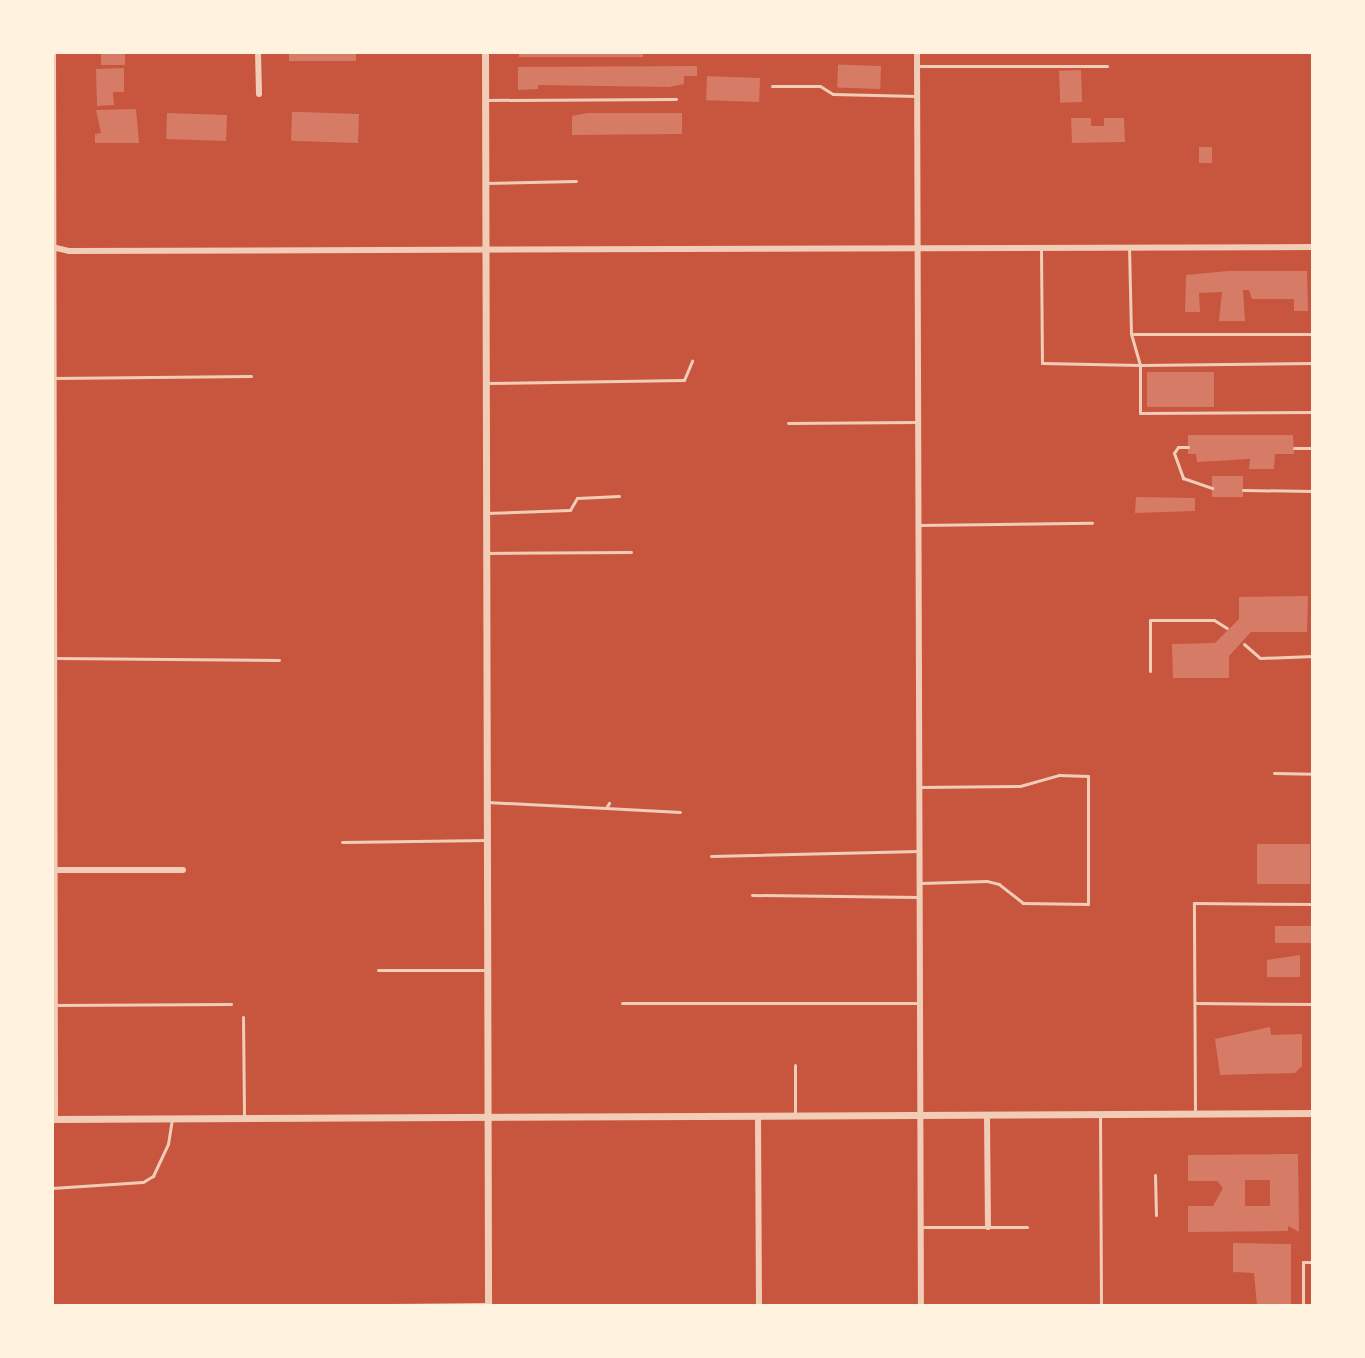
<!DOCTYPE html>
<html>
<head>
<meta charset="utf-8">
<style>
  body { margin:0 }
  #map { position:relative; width:1365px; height:1358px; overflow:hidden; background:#c8553d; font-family:Helvetica,sans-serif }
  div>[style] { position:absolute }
  .building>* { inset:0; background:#d67c66; transform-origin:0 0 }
  .service>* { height:3px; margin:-1.5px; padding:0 1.5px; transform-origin:1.5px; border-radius:1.5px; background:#f1ccb7 }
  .minor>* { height:6px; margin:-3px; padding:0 3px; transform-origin:3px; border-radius:3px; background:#f1ccb7 }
  .tertiary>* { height:7px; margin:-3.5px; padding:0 3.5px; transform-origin:3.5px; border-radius:3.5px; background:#f1ccb7 }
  span { translate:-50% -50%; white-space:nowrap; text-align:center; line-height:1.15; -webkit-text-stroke:8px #fff3e0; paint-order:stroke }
  .frame { position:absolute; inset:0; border:54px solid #fff3e0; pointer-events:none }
</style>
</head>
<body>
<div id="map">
  <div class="building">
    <i style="left:101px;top:52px;width:24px;height:13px"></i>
    <i style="left:289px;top:52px;width:67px;height:9px"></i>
    <i style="left:519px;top:52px;width:124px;height:5px"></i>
    <i style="clip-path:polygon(697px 66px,697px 76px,684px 76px,684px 84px,669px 87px,538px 85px,538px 89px,518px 90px,518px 67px)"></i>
    <i style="left:881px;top:66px;width:23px;height:43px;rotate:92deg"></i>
    <i style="clip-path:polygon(124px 68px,124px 92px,113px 92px,114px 105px,97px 106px,96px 69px)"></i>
    <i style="left:1081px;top:70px;width:32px;height:22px;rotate:88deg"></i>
    <i style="left:760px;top:78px;width:24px;height:53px;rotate:92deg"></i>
    <i style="clip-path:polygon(136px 109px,139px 143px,95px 143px,95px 134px,101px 133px,96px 110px)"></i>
    <i style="clip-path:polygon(587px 113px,682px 113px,682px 134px,572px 135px,572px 116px)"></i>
    <i style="left:359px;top:114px;width:29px;height:67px;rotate:92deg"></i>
    <i style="left:227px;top:115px;width:26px;height:60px;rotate:92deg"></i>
    <i style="clip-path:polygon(1071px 118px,1091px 118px,1091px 126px,1104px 126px,1104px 118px,1124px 118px,1125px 142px,1072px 143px)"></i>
    <i style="left:1199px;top:147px;width:13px;height:16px"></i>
    <i style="clip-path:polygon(1228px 271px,1307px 271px,1308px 311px,1294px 311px,1294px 299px,1252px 299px,1249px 290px,1243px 290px,1245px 321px,1219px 321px,1222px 292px,1199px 293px,1200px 312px,1185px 312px,1186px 275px)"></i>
    <i style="left:1214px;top:372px;width:35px;height:67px;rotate:90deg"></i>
    <i style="clip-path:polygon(1188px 435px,1293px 435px,1294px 454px,1275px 454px,1274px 469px,1249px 469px,1250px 459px,1197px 462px,1196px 454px,1188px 454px)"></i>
    <i style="left:1243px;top:476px;width:21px;height:31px;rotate:90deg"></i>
    <i style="clip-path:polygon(1136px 497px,1195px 498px,1195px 511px,1135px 513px)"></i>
    <i style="clip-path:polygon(1308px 596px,1307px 632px,1251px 632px,1229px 656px,1229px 678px,1173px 678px,1172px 644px,1215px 643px,1239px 619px,1239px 597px)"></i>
    <i style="left:1257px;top:844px;width:53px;height:40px"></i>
    <i style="left:1275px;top:926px;width:38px;height:17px"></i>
    <i style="clip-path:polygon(1300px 955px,1300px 977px,1267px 977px,1267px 960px)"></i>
    <i style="clip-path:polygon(1270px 1027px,1271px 1035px,1302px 1034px,1302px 1066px,1295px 1073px,1220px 1075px,1215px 1039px)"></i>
    <i style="clip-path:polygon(evenodd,1284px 1154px,1298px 1154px,1299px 1232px,1288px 1226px,1288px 1231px,1188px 1232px,1188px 1206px,1213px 1206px,1223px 1188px,1217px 1181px,1188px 1181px,1188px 1155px,1284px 1154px,1245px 1180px,1270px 1180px,1270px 1206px,1245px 1206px,1245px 1180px)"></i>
    <i style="clip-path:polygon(1233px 1243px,1291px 1244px,1291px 1306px,1257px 1306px,1254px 1273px,1233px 1272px)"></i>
  </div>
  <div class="service">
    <i style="left:917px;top:66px;width:190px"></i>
    <i style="left:772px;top:86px;width:48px"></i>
    <i style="left:820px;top:86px;width:15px;rotate:32deg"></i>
    <i style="left:833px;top:94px;width:84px;rotate:1.4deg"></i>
    <i style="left:485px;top:100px;width:191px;rotate:-0.3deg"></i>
    <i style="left:485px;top:183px;width:91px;rotate:-1.3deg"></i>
    <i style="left:1041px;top:250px;width:113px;rotate:89.5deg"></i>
    <i style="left:1042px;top:363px;width:98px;rotate:1.2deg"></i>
    <i style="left:1140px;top:365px;width:32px;rotate:-106deg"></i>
    <i style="left:1131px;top:334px;width:86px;rotate:-91.3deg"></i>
    <i style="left:1133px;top:334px;width:180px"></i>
    <i style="left:1313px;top:363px;width:173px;rotate:179.3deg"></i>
    <i style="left:1140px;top:365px;width:48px;rotate:90deg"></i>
    <i style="left:1140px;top:413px;width:173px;rotate:-0.3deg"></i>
    <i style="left:53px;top:378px;width:198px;rotate:-0.6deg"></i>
    <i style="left:486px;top:383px;width:198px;rotate:-0.9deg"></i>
    <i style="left:684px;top:380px;width:21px;rotate:-67deg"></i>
    <i style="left:788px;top:423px;width:129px;rotate:-0.4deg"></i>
    <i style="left:1188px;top:447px;width:10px;rotate:180deg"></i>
    <i style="left:1178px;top:447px;width:7px;rotate:124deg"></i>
    <i style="left:1174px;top:453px;width:27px;rotate:70deg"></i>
    <i style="left:1183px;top:478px;width:31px;rotate:19deg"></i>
    <i style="left:1294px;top:448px;width:19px"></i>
    <i style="left:1243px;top:490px;width:70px;rotate:0.8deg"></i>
    <i style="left:486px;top:513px;width:84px;rotate:-2deg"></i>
    <i style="left:570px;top:510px;width:14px;rotate:-60deg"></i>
    <i style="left:577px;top:498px;width:42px;rotate:-2.7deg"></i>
    <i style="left:918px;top:525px;width:174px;rotate:-0.7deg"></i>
    <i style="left:486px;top:553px;width:145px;rotate:-0.4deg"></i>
    <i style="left:1244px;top:644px;width:21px;rotate:41deg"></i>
    <i style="left:1260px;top:658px;width:53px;rotate:-2.2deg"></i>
    <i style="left:54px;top:658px;width:225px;rotate:0.5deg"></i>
    <i style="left:1150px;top:671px;width:51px;rotate:-90deg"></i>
    <i style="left:1150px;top:620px;width:64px"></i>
    <i style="left:1214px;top:620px;width:15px;rotate:32deg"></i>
    <i style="left:1274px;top:773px;width:39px;rotate:1deg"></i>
    <i style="left:919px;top:787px;width:101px;rotate:-0.6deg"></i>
    <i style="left:1020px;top:786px;width:41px;rotate:-15.8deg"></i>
    <i style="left:1059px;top:775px;width:29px;rotate:2deg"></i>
    <i style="left:1088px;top:776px;width:128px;rotate:90deg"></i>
    <i style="left:1088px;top:904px;width:65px;rotate:-179.1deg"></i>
    <i style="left:1023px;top:903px;width:31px;rotate:-142deg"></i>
    <i style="left:999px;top:884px;width:12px;rotate:-166deg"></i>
    <i style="left:987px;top:881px;width:66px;rotate:178.3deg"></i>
    <i style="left:487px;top:802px;width:119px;rotate:2.9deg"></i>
    <i style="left:606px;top:808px;width:6px;rotate:-59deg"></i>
    <i style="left:606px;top:808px;width:74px;rotate:3.1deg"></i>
    <i style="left:342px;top:842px;width:145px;rotate:-0.8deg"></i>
    <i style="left:711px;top:856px;width:208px;rotate:-1.4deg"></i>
    <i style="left:752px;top:895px;width:167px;rotate:0.7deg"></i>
    <i style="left:378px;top:970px;width:109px"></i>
    <i style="left:622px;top:1003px;width:297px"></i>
    <i style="left:1195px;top:1003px;width:118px;rotate:0.5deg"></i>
    <i style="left:55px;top:1005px;width:176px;rotate:-0.3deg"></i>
    <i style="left:243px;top:1017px;width:101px;rotate:89.4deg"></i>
    <i style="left:795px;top:1065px;width:48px;rotate:90deg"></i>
    <i style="left:1195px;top:1112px;width:209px;rotate:-90.3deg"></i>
    <i style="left:1194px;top:903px;width:119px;rotate:0.5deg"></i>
    <i style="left:1100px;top:1114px;width:190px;rotate:89.7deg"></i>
    <i style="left:1155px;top:1175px;width:40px;rotate:88.6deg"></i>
    <i style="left:52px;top:1188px;width:91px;rotate:-3.8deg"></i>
    <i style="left:143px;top:1182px;width:12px;rotate:-31deg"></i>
    <i style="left:153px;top:1176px;width:35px;rotate:-65deg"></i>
    <i style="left:168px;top:1144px;width:25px;rotate:-81deg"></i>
    <i style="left:920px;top:1227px;width:107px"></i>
    <i style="left:293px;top:1306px;width:194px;rotate:-0.6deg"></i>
    <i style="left:1303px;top:1306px;width:44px;rotate:-90deg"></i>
    <i style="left:1303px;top:1262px;width:10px"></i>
  </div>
  <div class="minor">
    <i style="left:53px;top:52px;width:1067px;rotate:89.89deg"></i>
    <i style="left:258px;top:52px;width:42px;rotate:88.6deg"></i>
    <i style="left:917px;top:52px;width:1254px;rotate:89.82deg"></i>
    <i style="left:52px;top:247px;width:17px;rotate:13deg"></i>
    <i style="left:69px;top:251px;width:1244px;rotate:-0.18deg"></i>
    <i style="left:53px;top:870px;width:130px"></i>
    <i style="left:987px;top:1115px;width:112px;rotate:89.5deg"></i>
    <i style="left:758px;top:1116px;width:190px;rotate:89.7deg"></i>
  </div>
  <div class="tertiary">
    <i style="left:485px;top:52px;width:1254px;rotate:89.86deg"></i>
    <i style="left:52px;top:1119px;width:1261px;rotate:-0.27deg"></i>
  </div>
  <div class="frame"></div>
</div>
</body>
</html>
